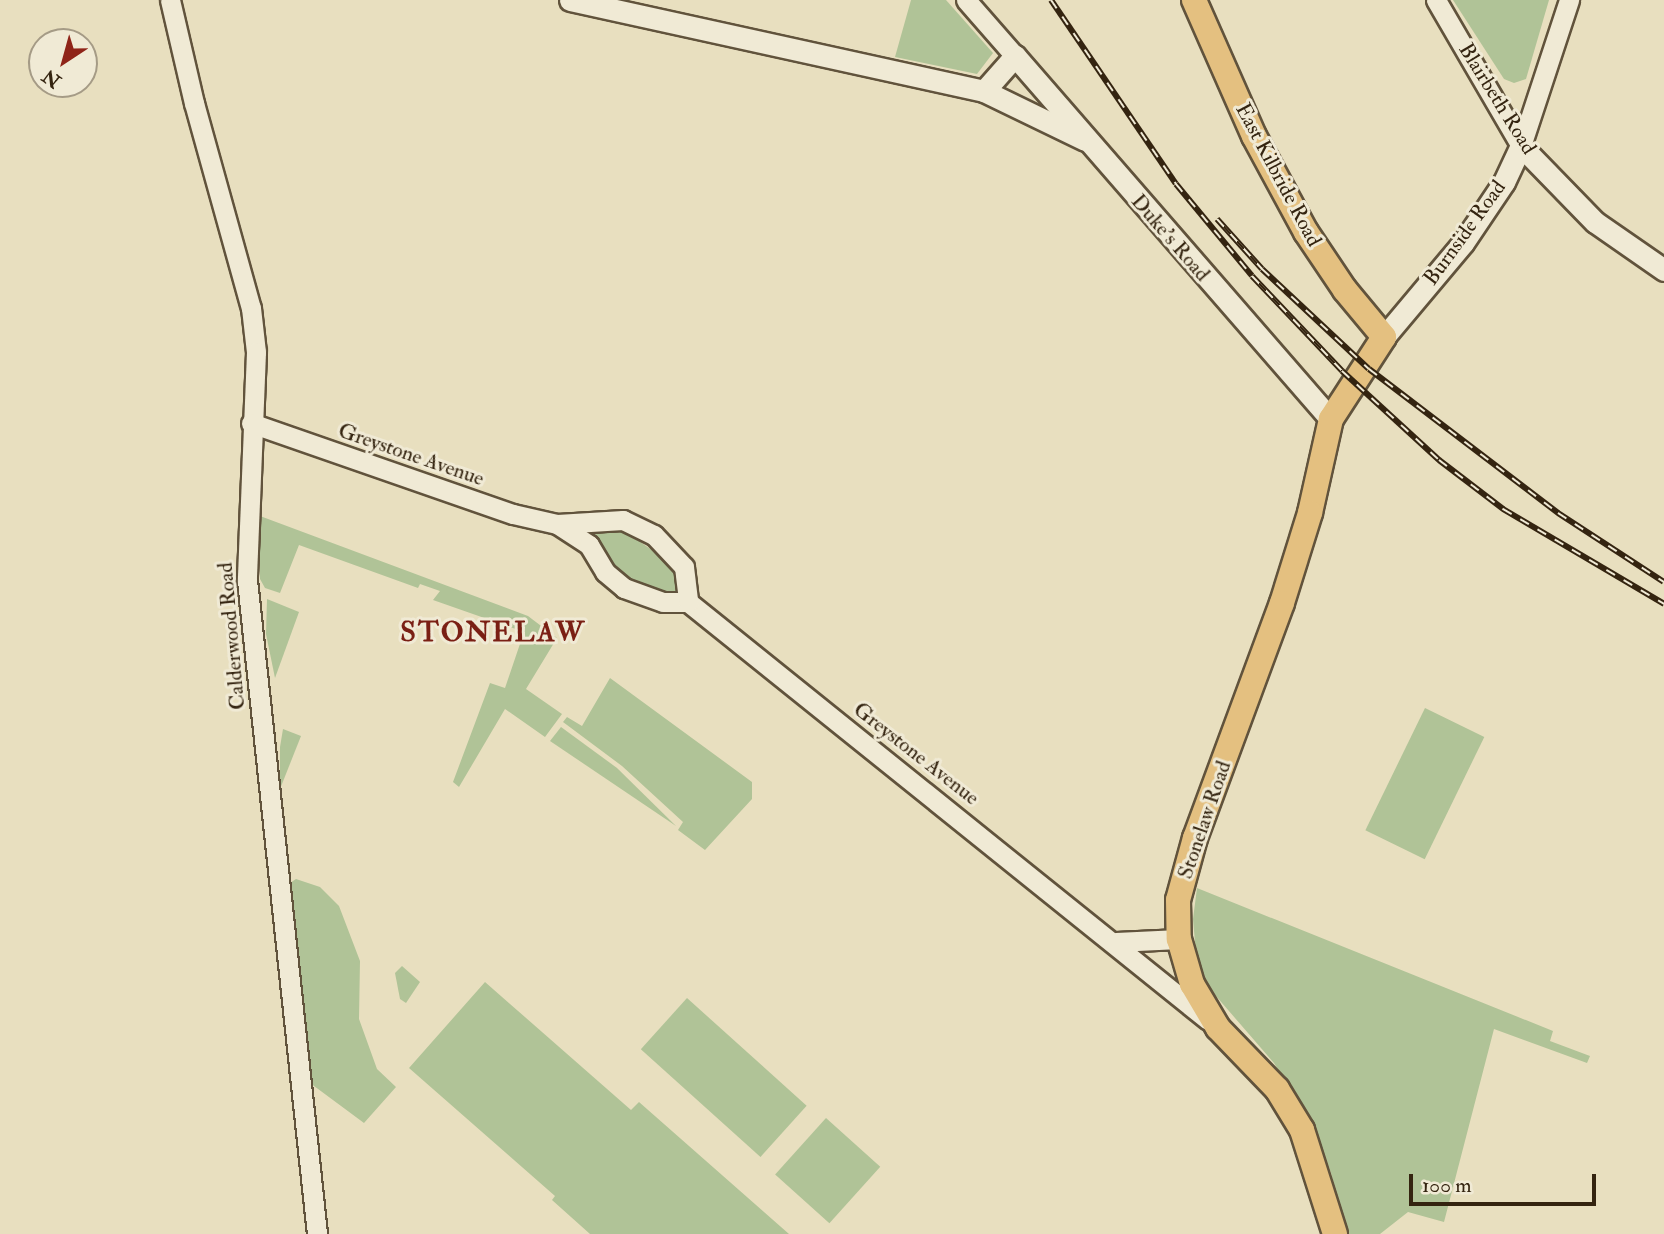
<!DOCTYPE html>
<html>
<head>
<meta charset="utf-8">
<style>
  body { margin:0 }
  #map { position:relative; width:1664px; height:1234px; overflow:hidden; background:#e8dfbf; font-family:"IM FELL Double Pica",serif }
  div>[style] { position:absolute }
  .green>* { inset:0; background:#b0c397; transform-origin:0 0 }
  .roads { filter:drop-shadow(2px 0 #61533c) drop-shadow(-2px 0 #61533c) drop-shadow(0 2px #61533c) drop-shadow(0 -2px #61533c) }
  .tertiary>* { height:19px; margin:-9.5px; padding:0 9.5px; transform-origin:9.5px; border-radius:9.5px; background:#f0ead5 }
  .secondary>* { height:21px; margin:-10.5px; padding:0 10.5px; transform-origin:10.5px; border-radius:10.5px; background:#f0ead5 }
  .primary>* { height:24px; margin:-12px; padding:0 12px; transform-origin:12px; border-radius:12px; background:#e4c080 }
  .rail>* { height:6px; margin-top:-3px; transform-origin:0; background:repeating-linear-gradient(90deg,#f0ead5 0 10px,#342410 0 20px); box-sizing:border-box; border-block:2px solid #342410 }
  span { translate:-50% -50%; white-space:nowrap; text-align:center; line-height:1.15; -webkit-text-stroke:6px #f0ead5; paint-order:stroke }
  .street-label { font-size:21px; color:#342410 }
  .district-label { font-size:28px; color:#7a1f14; font-weight:700; letter-spacing:2px }
  .north { position:absolute; left:28px; top:28px; width:70px; height:70px; box-sizing:border-box; background:#f0ead5; border:2px solid #a59b86; border-radius:50%; rotate:216deg; font-size:19px; font-weight:700; line-height:28px; text-align:center; color:#342410 }
  .north::after { content:''; display:block; margin:auto; width:24px; height:32px; background:#8f2418; clip-path:polygon(50% 0,100% 100%,50% 72%,0 100%) }
  .scale { position:absolute; left:1409px; top:1174px; width:187px; height:32px; box-sizing:border-box; border:4px solid #342410; border-top:0; padding-left:9px; font-size:21px; line-height:24px; white-space:nowrap; color:#342410; -webkit-text-stroke:5px #f0ead5; paint-order:stroke }
</style>
</head>
<body>
<div id="map">
  <div class="green">
    <i style="clip-path:polygon(911px 0,946px 0,993px 53px,977px 74px,895px 57px)"></i>
    <i style="clip-path:polygon(1453px 0,1549px 0,1526px 79px,1514px 83px,1504px 79px)"></i>
    <i style="clip-path:polygon(260px 516px,528px 616px,557px 638px,526px 689px,562px 714px,545px 737px,505px 709px,459px 787px,453px 782px,490px 683px,505px 688px,524px 632px,433px 600px,440px 591px,420px 584px,418px 588px,299px 545px,280px 593px,265px 588px,260px 579px)"></i>
    <i style="clip-path:polygon(607px 528px,623px 530px,672px 564px,680px 593px,665px 596px,622px 576px,598px 549px,595px 534px)"></i>
    <i style="clip-path:polygon(267px 599px,299px 612px,275px 678px,266px 634px)"></i>
    <i style="clip-path:polygon(610px 678px,752px 782px,752px 799px,705px 850px,678px 830px,683px 822px,622px 766px,563px 722px,567px 717px,582px 726px)"></i>
    <i style="left:1425px;top:708px;width:66px;height:136px;rotate:26deg"></i>
    <i style="clip-path:polygon(561px 727px,617px 768px,676px 826px,550px 741px)"></i>
    <i style="clip-path:polygon(283px 729px,301px 736px,280px 789px,280px 747px)"></i>
    <i style="clip-path:polygon(296px 879px,320px 887px,339px 906px,360px 961px,359px 1019px,377px 1069px,396px 1087px,364px 1123px,310px 1083px,290px 883px)"></i>
    <i style="clip-path:polygon(1197px 888px,1553px 1031px,1550px 1041px,1590px 1056px,1587px 1063px,1494px 1029px,1444px 1222px,1408px 1212px,1380px 1234px,1346px 1234px,1331px 1173px,1313px 1127px,1274px 1063px,1209px 988px,1196px 954px,1193px 919px)"></i>
    <i style="clip-path:polygon(402px 966px,420px 982px,406px 1003px,400px 999px,395px 973px)"></i>
    <i style="clip-path:polygon(485px 982px,631px 1110px,639px 1102px,789px 1234px,590px 1234px,552px 1200px,555px 1196px,409px 1068px)"></i>
    <i style="left:687px;top:998px;width:161px;height:69px;rotate:42deg"></i>
    <i style="left:826px;top:1118px;width:73px;height:76px;rotate:42deg"></i>
  </div>
  <div class="roads">
    <div class="tertiary">
      <i style="left:170px;top:0;width:106px;rotate:76.9deg"></i>
      <i style="left:194px;top:103px;width:213px;rotate:74.5deg"></i>
      <i style="left:251px;top:308px;width:44px;rotate:83.5deg"></i>
      <i style="left:256px;top:352px;width:228px;rotate:92.3deg"></i>
      <i style="left:247px;top:580px;width:658px;rotate:83.89deg"></i>
      <i style="left:966px;top:0;width:74px;rotate:48.8deg"></i>
      <i style="left:1436px;top:0;width:169px;rotate:59.8deg"></i>
      <i style="left:1521px;top:146px;width:154px;rotate:-71.8deg"></i>
      <i style="left:251px;top:423px;width:277px;rotate:19.2deg"></i>
      <i style="left:513px;top:514px;width:45px;rotate:12.8deg"></i>
      <i style="left:557px;top:524px;width:38px;rotate:33deg"></i>
      <i style="left:589px;top:545px;width:31px;rotate:59deg"></i>
      <i style="left:605px;top:572px;width:25px;rotate:40deg"></i>
      <i style="left:624px;top:588px;width:41px;rotate:19.7deg"></i>
      <i style="left:663px;top:602px;width:25px"></i>
      <i style="left:688px;top:602px;width:667px;rotate:38.79deg"></i>
      <i style="left:557px;top:524px;width:66px;rotate:-3.5deg"></i>
      <i style="left:623px;top:520px;width:34px;rotate:26deg"></i>
      <i style="left:654px;top:535px;width:44px;rotate:46.8deg"></i>
      <i style="left:684px;top:567px;width:35px;rotate:83deg"></i>
      <i style="left:1116px;top:942px;width:63px;rotate:-2.7deg"></i>
    </div>
    <div class="secondary">
      <i style="left:570px;top:0;width:424px;rotate:12.4deg"></i>
      <i style="left:984px;top:91px;width:112px;rotate:25.9deg"></i>
      <i style="left:984px;top:91px;width:47px;rotate:-48.5deg"></i>
      <i style="left:1015px;top:56px;width:481px;rotate:49deg"></i>
      <i style="left:1384px;top:337px;width:123px;rotate:-50deg"></i>
      <i style="left:1463px;top:243px;width:73px;rotate:-56.1deg"></i>
      <i style="left:1504px;top:182px;width:40px;rotate:-65deg"></i>
      <i style="left:1521px;top:146px;width:106px;rotate:45.8deg"></i>
      <i style="left:1595px;top:222px;width:84px;rotate:34.8deg"></i>
    </div>
    <div class="primary">
      <i style="left:1194px;top:0;width:149px;rotate:66.2deg"></i>
      <i style="left:1254px;top:136px;width:109px;rotate:61.6deg"></i>
      <i style="left:1306px;top:232px;width:70px;rotate:56.1deg"></i>
      <i style="left:1345px;top:290px;width:61px;rotate:50.3deg"></i>
      <i style="left:1384px;top:337px;width:98px;rotate:122.9deg"></i>
      <i style="left:1331px;top:419px;width:96px;rotate:102.6deg"></i>
      <i style="left:1310px;top:513px;width:94px;rotate:107.3deg"></i>
      <i style="left:1282px;top:603px;width:251px;rotate:110.3deg"></i>
      <i style="left:1195px;top:838px;width:64px;rotate:105.3deg"></i>
      <i style="left:1178px;top:900px;width:39px;rotate:89deg"></i>
      <i style="left:1179px;top:939px;width:47px;rotate:73.9deg"></i>
      <i style="left:1192px;top:984px;width:51px;rotate:59.4deg"></i>
      <i style="left:1218px;top:1028px;width:85px;rotate:46deg"></i>
      <i style="left:1277px;top:1089px;width:48px;rotate:58.6deg"></i>
      <i style="left:1302px;top:1130px;width:109px;rotate:72.4deg"></i>
    </div>
  </div>
  <div class="rail">
    <i style="left:1051px;top:0;width:222px;rotate:55.8deg"></i>
    <i style="left:1176px;top:184px;width:119px;rotate:50.4deg"></i>
    <i style="left:1252px;top:276px;width:131px;rotate:46.5deg"></i>
    <i style="left:1342px;top:371px;width:132px;rotate:42.5deg"></i>
    <i style="left:1439px;top:460px;width:81px;rotate:37.4deg"></i>
    <i style="left:1503px;top:509px;width:187px;rotate:30.5deg"></i>
    <i style="left:1217px;top:219px;width:67px;rotate:48deg"></i>
    <i style="left:1262px;top:269px;width:146px;rotate:43.1deg"></i>
    <i style="left:1369px;top:369px;width:238px;rotate:37.3deg"></i>
    <i style="left:1558px;top:513px;width:126px;rotate:33.1deg"></i>
  </div>
  <div class="street-label">
    <span style="left:1497px;top:99px;rotate:58deg">Blairbeth Road</span>
    <span style="left:1278px;top:175px;rotate:62deg">East Kilbride Road</span>
    <span style="left:1465px;top:233px;rotate:-54deg">Burnside Road</span>
    <span style="left:1170px;top:238px;rotate:49deg">Duke's Road</span>
    <span style="left:411px;top:455px;rotate:19deg">Greystone Avenue</span>
    <span style="left:232px;top:636px;rotate:-95deg">Calderwood Road</span>
    <span style="left:916px;top:754px;rotate:38deg">Greystone Avenue</span>
    <span style="left:1205px;top:820px;rotate:-71deg">Stonelaw Road</span>
  </div>
  <div class="district-label">
    <span style="left:493px;top:633px">STONELAW</span>
  </div>
  <div class="north">N</div>
  <div class="scale">100 m</div>
</div>
</body>
</html>
